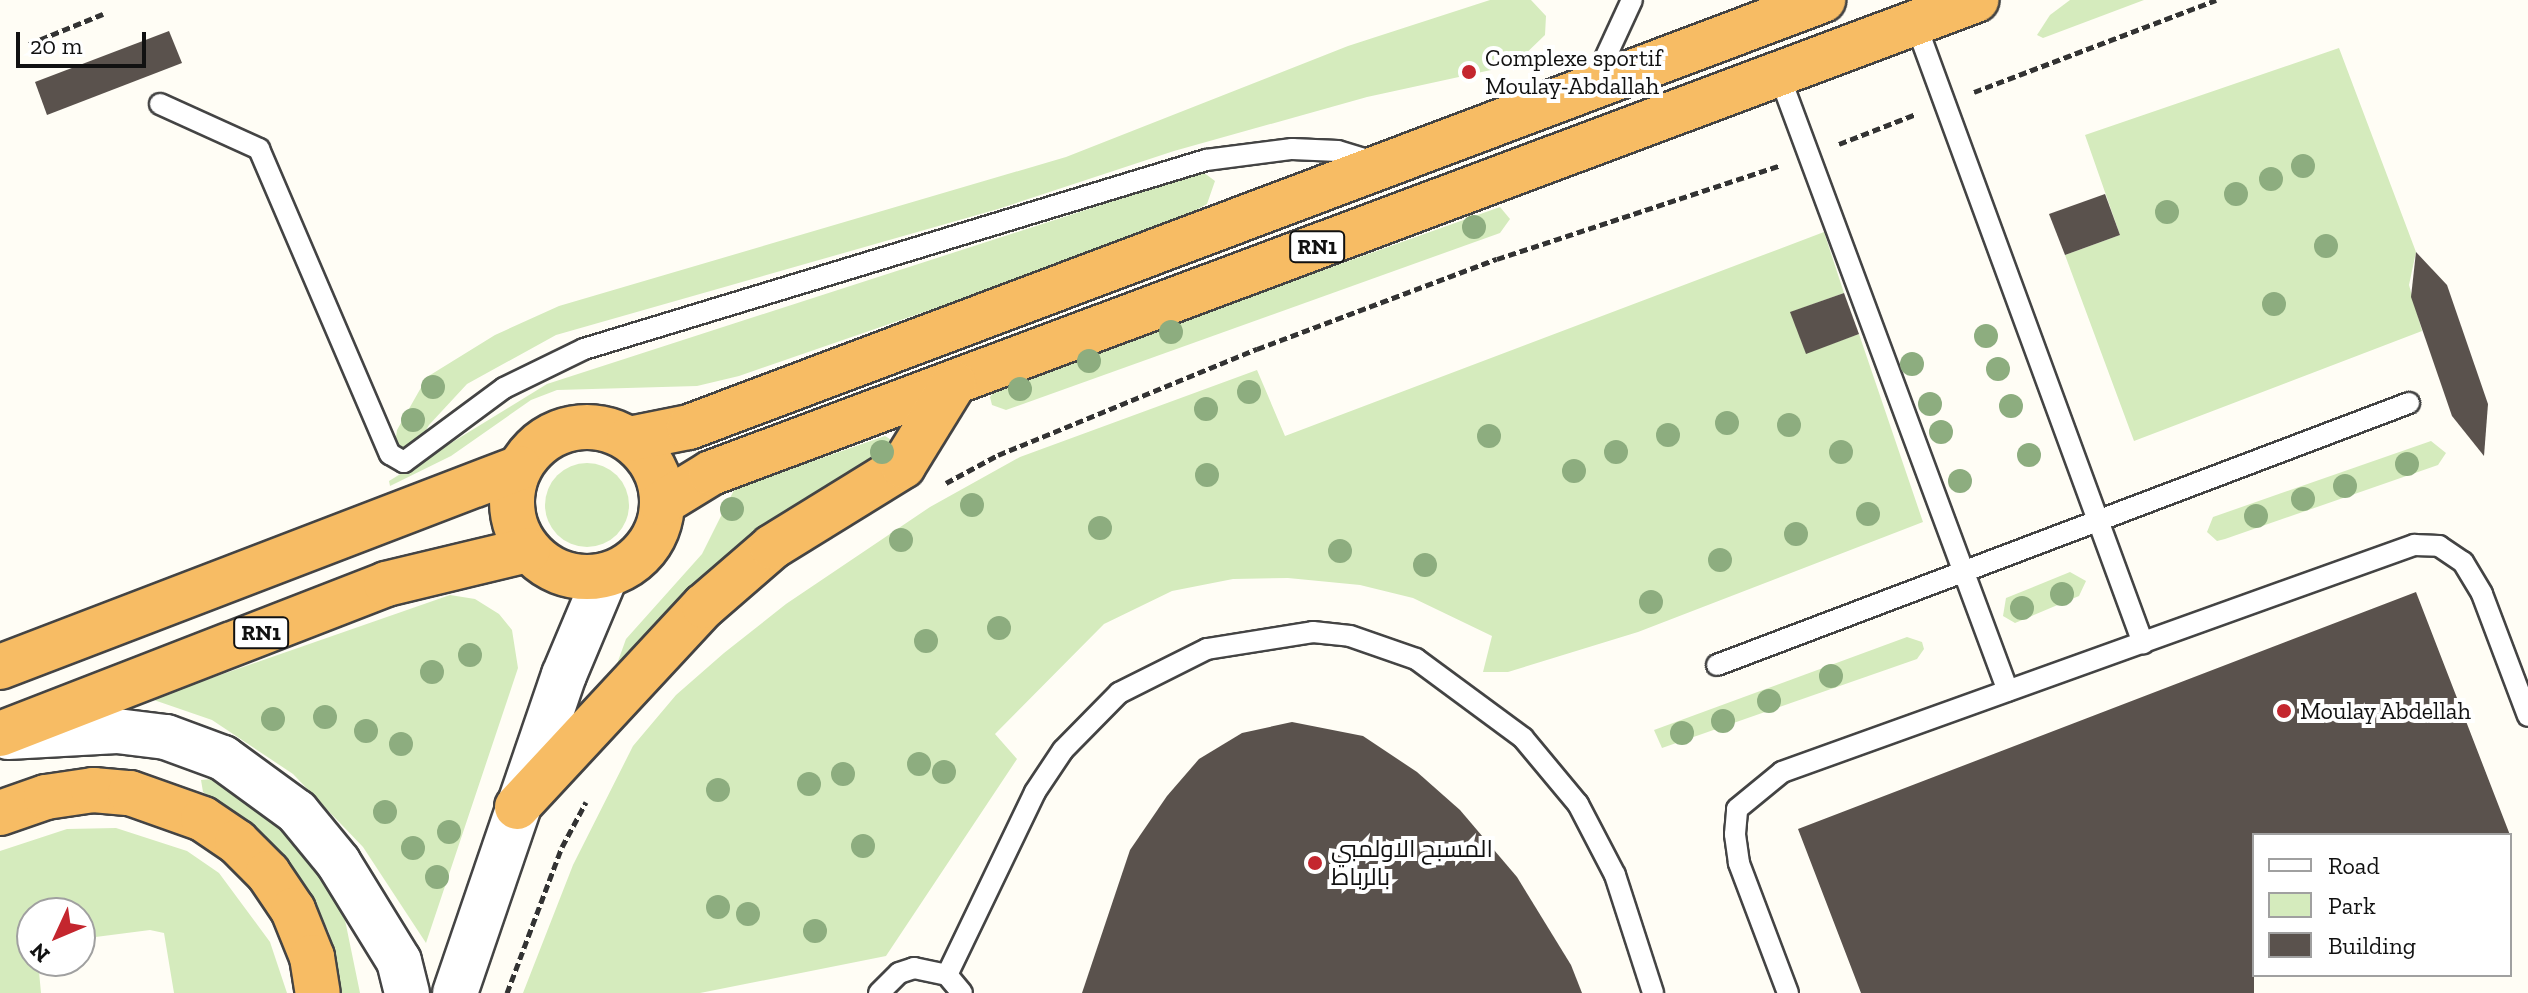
<!DOCTYPE html>
<html>
<head>
<meta charset="utf-8">
<style>
	body { margin:0 }
	#map { position:relative; width:2528px; height:993px; overflow:hidden; background:#fffdf5; font-family:"Zilla Slab",Cairo,serif }
	div>[style] { position:absolute }
	[style*='--x'] { left:calc(var(--x)*1px); top:calc(var(--y)*1px); width:calc(var(--w)*1px); rotate:calc(var(--a)*1deg) }
	.green>* { inset:0; background:#d5ebbd }
	.round { border-radius:50% }
	.building>* { inset:0; background:#5a524d }
	.path>* { height:5px; margin-top:-2.5px; transform-origin:0; background:repeating-linear-gradient(90deg,#333 0 8px,transparent 0 12px) }
	.roads { filter:drop-shadow(2px 0 #444) drop-shadow(-2px 0 #444) drop-shadow(0 2px #444) drop-shadow(0 -2px #444) }
	.service>* { height:20px; margin:-10px; padding:0 10px; transform-origin:10px; border-radius:10px; background:#fff }
	.tertiary>* { height:44px; margin:-22px; padding:0 22px; transform-origin:22px; border-radius:22px; background:#fff }
	.trunk>* { height:44px; margin:-22px; padding:0 22px; transform-origin:22px; border-radius:22px; background:#f7bc64 }
	.trunk>.ring { margin:-22px; padding:0; box-sizing:content-box; background:none; border:44px solid #f7bc64; border-radius:50% }
	.trees>* { width:24px; height:24px; margin:-12px; border-radius:50%; background:#8dad7f }
	.dots>* { width:22px; height:22px; translate:-50% -50%; box-sizing:border-box; border:4px solid #fff; border-radius:50% }
	span { translate:-50% -50%; white-space:nowrap; text-align:center; line-height:1.15; -webkit-text-stroke:8px #fff; paint-order:stroke }
	.shield-label span { padding:2px 6px; background:#fff; border:2px solid; border-radius:6px; -webkit-text-stroke-width:0 }
	.shield-label { font-size:22px; color:#111; font-weight:700 }
	.poi-label { font-size:24px; color:#111 }
	.left { translate:0 -50%; text-align:left }
	.legend { position:absolute; left:2252px; top:833px; width:260px; height:144px; box-sizing:border-box; background:#fff; border:2px solid #a0a0a0; margin:0; padding:10px 14px; list-style:none; font-size:24px; color:#111 }
	.legend li { display:flex; align-items:center; gap:16px; height:40px }
	.legend b { width:40px; border:2px solid #a0a0a0 }
	.north { position:absolute; left:16px; top:897px; width:80px; height:80px; box-sizing:border-box; background:#fff; border:2px solid #a0a0a0; border-radius:50%; rotate:226deg; font-size:22px; font-weight:700; line-height:32px; text-align:center; color:#111 }
	.north::after { content:''; display:block; margin:auto; width:28px; height:36px; background:#c4262e; clip-path:polygon(50% 0,100% 100%,50% 72%,0 100%) }
	.scale { position:absolute; left:16px; top:32px; width:130px; height:36px; box-sizing:border-box; border:4px solid #111; border-top:0; padding-left:10px; font-size:24px; line-height:28px; white-space:nowrap; color:#111; -webkit-text-stroke:6px #fff; paint-order:stroke }
</style>
</head>
<body>
<div id="map">
	<div class="green">
		<div style="clip-path:polygon(1490px 0,1531px 0,1546px 16px,1545px 35px,1514px 65px,1367px 97px,1174px 151px,998px 209px,556px 335px,467px 384px,429px 425px,413px 452px,400px 452px,395px 445px,397px 430px,427px 377px,495px 335px,559px 306px,1066px 157px,1348px 46px)"></div>
		<div style="clip-path:polygon(2070px 0,2144px 0,2043px 38px,2037px 35px,2050px 15px)"></div>
		<div style="clip-path:polygon(2339px 48px,2416px 252px,2409px 285px,2422px 331px,2134px 441px,2065px 255px,2120px 235px,2085px 135px)"></div>
		<div style="clip-path:polygon(1203px 172px,1215px 181px,1207px 204px,1158px 231px,739px 376px,697px 386px,557px 390px,531px 400px,451px 456px,390px 486px,389px 481px,547px 384px)"></div>
		<div style="clip-path:polygon(1500px 207px,1510px 219px,1500px 233px,1006px 410px,992px 405px,990px 397px,998px 386px)"></div>
		<div style="clip-path:polygon(1824px 232px,1844px 293px,1791px 312px,1806px 353px,1859px 334px,1923px 522px,1638px 632px,1508px 672px,1483px 672px,1492px 636px,1413px 598px,1360px 585px,1288px 578px,1233px 579px,1172px 591px,1104px 624px,995px 734px,1017px 759px,886px 956px,700px 993px,523px 993px,573px 865px,633px 746px,676px 695px,724px 653px,786px 604px,930px 507px,1020px 457px,1257px 370px,1285px 436px)"></div>
		<div style="clip-path:polygon(885px 436px,898px 444px,613px 675px,626px 639px,702px 554px,735px 488px)"></div>
		<div style="clip-path:polygon(2431px 441px,2446px 453px,2438px 465px,2225px 539px,2217px 541px,2207px 532px,2213px 517px)"></div>
		<div class="round" style="left:545px;top:463px;width:84px;height:84px"></div>
		<div style="clip-path:polygon(2070px 572px,2086px 581px,2079px 596px,2015px 623px,2003px 616px,2006px 598px)"></div>
		<div style="clip-path:polygon(450px 595px,475px 599px,499px 614px,512px 630px,518px 668px,426px 943px,363px 847px,293px 774px,212px 720px,151px 699px)"></div>
		<div style="clip-path:polygon(1907px 637px,1922px 642px,1924px 649px,1917px 659px,1662px 748px,1654px 730px)"></div>
		<div style="clip-path:polygon(212px 779px,279px 824px,315px 866px,345px 920px,360px 993px,340px 993px,329px 932px,314px 903px,269px 840px,203px 792px,201px 780px)"></div>
		<div style="clip-path:polygon(116px 828px,187px 851px,219px 873px,270px 942px,287px 993px,174px 993px,164px 933px,150px 930px,80px 939px,80px 913px,32px 913px,32px 961px,38px 961px,41px 993px,0 993px,0 851px,67px 829px)"></div>
	</div>
	<div class="building">
		<div style="clip-path:polygon(169px 31px,182px 63px,47px 115px,35px 82px)"></div>
		<div style="clip-path:polygon(2105px 194px,2120px 235px,2065px 255px,2049px 214px)"></div>
		<div style="clip-path:polygon(2416px 252px,2447px 285px,2488px 404px,2484px 456px,2452px 416px,2411px 297px)"></div>
		<div style="clip-path:polygon(1844px 293px,1859px 334px,1806px 354px,1790px 312px)"></div>
		<div style="clip-path:polygon(2416px 592px,2510px 835px,2254px 835px,2254px 993px,1861px 993px,1798px 829px)"></div>
		<div style="clip-path:polygon(1292px 722px,1363px 736px,1417px 772px,1460px 810px,1517px 877px,1571px 965px,1582px 993px,1082px 993px,1130px 850px,1167px 796px,1199px 759px,1242px 733px)"></div>
	</div>
	<div class="path">
		<div style="--x:29;--y:44;--w:80;--a:-22.1"></div>
		<div style="--x:1974;--y:92;--w:259;--a:-20.8"></div>
		<div style="--x:1839;--y:144;--w:83;--a:-21.3"></div>
		<div style="--x:946;--y:483;--w:59;--a:-28.3"></div>
		<div style="--x:998;--y:455;--w:280;--a:-22.3"></div>
		<div style="--x:1257;--y:349;--w:256;--a:-20.6"></div>
		<div style="--x:1497;--y:259;--w:299;--a:-18.3"></div>
		<div style="--x:507;--y:993;--w:156;--a:-69.4"></div>
		<div style="--x:562;--y:847;--w:51;--a:-61.9"></div>
	</div>
	<div class="roads">
		<div class="service">
			<div style="--x:1915;--y:22;--w:662;--a:69.84"></div>
			<div style="--x:1778;--y:72;--w:660;--a:69.62"></div>
			<div style="--x:1595;--y:80;--w:88;--a:-65.2"></div>
			<div style="--x:160;--y:104;--w:109;--a:24.4"></div>
			<div style="--x:259;--y:149;--w:332;--a:66.8"></div>
			<div style="--x:390;--y:454;--w:16;--a:30"></div>
			<div style="--x:404;--y:462;--w:124;--a:-36.5"></div>
			<div style="--x:504;--y:388;--w:89;--a:-26"></div>
			<div style="--x:584;--y:349;--w:650;--a:-16.9"></div>
			<div style="--x:1206;--y:160;--w:87;--a:-7.3"></div>
			<div style="--x:1292;--y:149;--w:46;--a:2.5"></div>
			<div style="--x:1338;--y:151;--w:37;--a:17"></div>
			<div style="--x:1717;--y:665;--w:740;--a:-20.74"></div>
			<div style="--x:947;--y:975;--w:203;--a:-64.3"></div>
			<div style="--x:1035;--y:792;--w:50;--a:-56.3"></div>
			<div style="--x:1063;--y:750;--w:80;--a:-45.5"></div>
			<div style="--x:1119;--y:693;--w:98;--a:-26.6"></div>
			<div style="--x:1207;--y:649;--w:107;--a:-9.1"></div>
			<div style="--x:1313;--y:632;--w:37;--a:6"></div>
			<div style="--x:1350;--y:636;--w:70;--a:19.2"></div>
			<div style="--x:1416;--y:659;--w:133;--a:36.4"></div>
			<div style="--x:1523;--y:738;--w:86;--a:50.2"></div>
			<div style="--x:1578;--y:804;--w:80;--a:62.5"></div>
			<div style="--x:1615;--y:875;--w:124;--a:72.1"></div>
			<div style="--x:879;--y:993;--w:28;--a:-45"></div>
			<div style="--x:899;--y:973;--w:16;--a:-18"></div>
			<div style="--x:914;--y:968;--w:34;--a:12"></div>
			<div style="--x:947;--y:975;--w:23;--a:50"></div>
			<div style="--x:1788;--y:993;--w:139;--a:-110.7"></div>
			<div style="--x:1739;--y:863;--w:29;--a:-98"></div>
			<div style="--x:1735;--y:834;--w:25;--a:-85"></div>
			<div style="--x:1737;--y:809;--w:58;--a:-39.4"></div>
			<div style="--x:1782;--y:772;--w:672;--a:-19.76"></div>
			<div style="--x:2414;--y:545;--w:25;--a:2"></div>
			<div style="--x:2439;--y:546;--w:29;--a:34"></div>
			<div style="--x:2463;--y:562;--w:37;--a:59"></div>
			<div style="--x:2482;--y:594;--w:130;--a:69.3"></div>
		</div>
		<div class="tertiary">
			<div style="--x:8;--y:737;--w:109;--a:-3.2"></div>
			<div style="--x:117;--y:731;--w:49;--a:7"></div>
			<div style="--x:166;--y:737;--w:61;--a:20.2"></div>
			<div style="--x:223;--y:758;--w:92;--a:36.1"></div>
			<div style="--x:297;--y:812;--w:65;--a:50.6"></div>
			<div style="--x:338;--y:862;--w:116;--a:58.4"></div>
			<div style="--x:399;--y:961;--w:33;--a:76"></div>
			<div style="--x:455;--y:993;--w:336;--a:-71.1"></div>
			<div style="--x:564;--y:675;--w:108;--a:-67.2"></div>
		</div>
		<div class="trunk">
			<div class="ring" style="left:512px;top:427px;width:106px;height:106px"></div>
			<div style="--x:629;--y:439;--w:61;--a:-11.3"></div>
			<div style="--x:689;--y:427;--w:1212;--a:-20.63"></div>
			<div style="--x:662;--y:503;--w:57;--a:-31.5"></div>
			<div style="--x:711;--y:473;--w:1351;--a:-20.5"></div>
			<div style="--x:0;--y:667;--w:556;--a:-20.98"></div>
			<div style="--x:0;--y:734;--w:414;--a:-21.2"></div>
			<div style="--x:386;--y:584;--w:146;--a:-13.5"></div>
			<div style="--x:517;--y:807;--w:275;--a:-47.1"></div>
			<div style="--x:704;--y:606;--w:90;--a:-40.9"></div>
			<div style="--x:772;--y:547;--w:154;--a:-31.7"></div>
			<div style="--x:903;--y:466;--w:97;--a:-58.4"></div>
			<div style="--x:0;--y:813;--w:49;--a:-19.2"></div>
			<div style="--x:46;--y:797;--w:48;--a:-8.5"></div>
			<div style="--x:93;--y:790;--w:37;--a:5"></div>
			<div style="--x:130;--y:793;--w:77;--a:19.6"></div>
			<div style="--x:203;--y:819;--w:41;--a:34.1"></div>
			<div style="--x:237;--y:842;--w:44;--a:45"></div>
			<div style="--x:268;--y:873;--w:45;--a:56"></div>
			<div style="--x:293;--y:910;--w:51;--a:68"></div>
			<div style="--x:312;--y:957;--w:36;--a:81"></div>
		</div>
	</div>
	<div class="trees">
		<div style="left:2303px;top:166px"></div>
		<div style="left:2271px;top:179px"></div>
		<div style="left:2236px;top:194px"></div>
		<div style="left:2167px;top:212px"></div>
		<div style="left:1474px;top:227px"></div>
		<div style="left:2326px;top:246px"></div>
		<div style="left:2274px;top:304px"></div>
		<div style="left:1171px;top:332px"></div>
		<div style="left:1986px;top:336px"></div>
		<div style="left:1089px;top:361px"></div>
		<div style="left:1912px;top:364px"></div>
		<div style="left:1998px;top:369px"></div>
		<div style="left:433px;top:387px"></div>
		<div style="left:1020px;top:389px"></div>
		<div style="left:1249px;top:392px"></div>
		<div style="left:1930px;top:404px"></div>
		<div style="left:2011px;top:406px"></div>
		<div style="left:1206px;top:409px"></div>
		<div style="left:413px;top:420px"></div>
		<div style="left:1727px;top:423px"></div>
		<div style="left:1789px;top:425px"></div>
		<div style="left:1941px;top:432px"></div>
		<div style="left:1668px;top:435px"></div>
		<div style="left:1489px;top:436px"></div>
		<div style="left:882px;top:452px"></div>
		<div style="left:1616px;top:452px"></div>
		<div style="left:1841px;top:452px"></div>
		<div style="left:2029px;top:455px"></div>
		<div style="left:2407px;top:464px"></div>
		<div style="left:1574px;top:471px"></div>
		<div style="left:1207px;top:475px"></div>
		<div style="left:1960px;top:481px"></div>
		<div style="left:2345px;top:486px"></div>
		<div style="left:2303px;top:499px"></div>
		<div style="left:972px;top:505px"></div>
		<div style="left:732px;top:509px"></div>
		<div style="left:1868px;top:514px"></div>
		<div style="left:2256px;top:516px"></div>
		<div style="left:1100px;top:528px"></div>
		<div style="left:1796px;top:534px"></div>
		<div style="left:901px;top:540px"></div>
		<div style="left:1340px;top:551px"></div>
		<div style="left:1720px;top:560px"></div>
		<div style="left:1425px;top:565px"></div>
		<div style="left:2062px;top:594px"></div>
		<div style="left:1651px;top:602px"></div>
		<div style="left:2022px;top:608px"></div>
		<div style="left:999px;top:628px"></div>
		<div style="left:926px;top:641px"></div>
		<div style="left:470px;top:655px"></div>
		<div style="left:432px;top:672px"></div>
		<div style="left:1831px;top:676px"></div>
		<div style="left:1769px;top:701px"></div>
		<div style="left:325px;top:717px"></div>
		<div style="left:273px;top:719px"></div>
		<div style="left:1723px;top:721px"></div>
		<div style="left:366px;top:731px"></div>
		<div style="left:1682px;top:733px"></div>
		<div style="left:401px;top:744px"></div>
		<div style="left:919px;top:764px"></div>
		<div style="left:944px;top:772px"></div>
		<div style="left:843px;top:774px"></div>
		<div style="left:809px;top:784px"></div>
		<div style="left:718px;top:790px"></div>
		<div style="left:385px;top:812px"></div>
		<div style="left:449px;top:832px"></div>
		<div style="left:863px;top:846px"></div>
		<div style="left:413px;top:848px"></div>
		<div style="left:437px;top:877px"></div>
		<div style="left:718px;top:907px"></div>
		<div style="left:748px;top:914px"></div>
		<div style="left:815px;top:931px"></div>
	</div>
	<div class="dots">
		<div style="left:1469px;top:72px;background:#c4262e"></div>
		<div style="left:2284px;top:711px;background:#c4262e"></div>
		<div style="left:1315px;top:863px;background:#c4262e"></div>
	</div>
	<div class="shield-label">
		<span style="left:1317px;top:247px">RN1</span>
		<span style="left:261px;top:633px">RN1</span>
	</div>
	<div class="poi-label">
		<span class="left" style="left:1485px;top:72px">Complexe sportif<br>Moulay-Abdallah</span>
		<span class="left" style="left:2300px;top:711px">Moulay Abdellah</span>
		<span class="left" style="left:1331px;top:863px">المسبح الاولمبي<br>بالرباط</span>
	</div>
	<ul class="legend">
	<li><b style="height:10px;background:#fff"></b>Road</li>
	<li><b style="height:22px;background:#d5ebbd"></b>Park</li>
	<li><b style="height:22px;background:#5a524d"></b>Building</li>
	</ul>
	<div class="north">N</div>
	<div class="scale">20 m</div>
</div>
</body>
</html>
